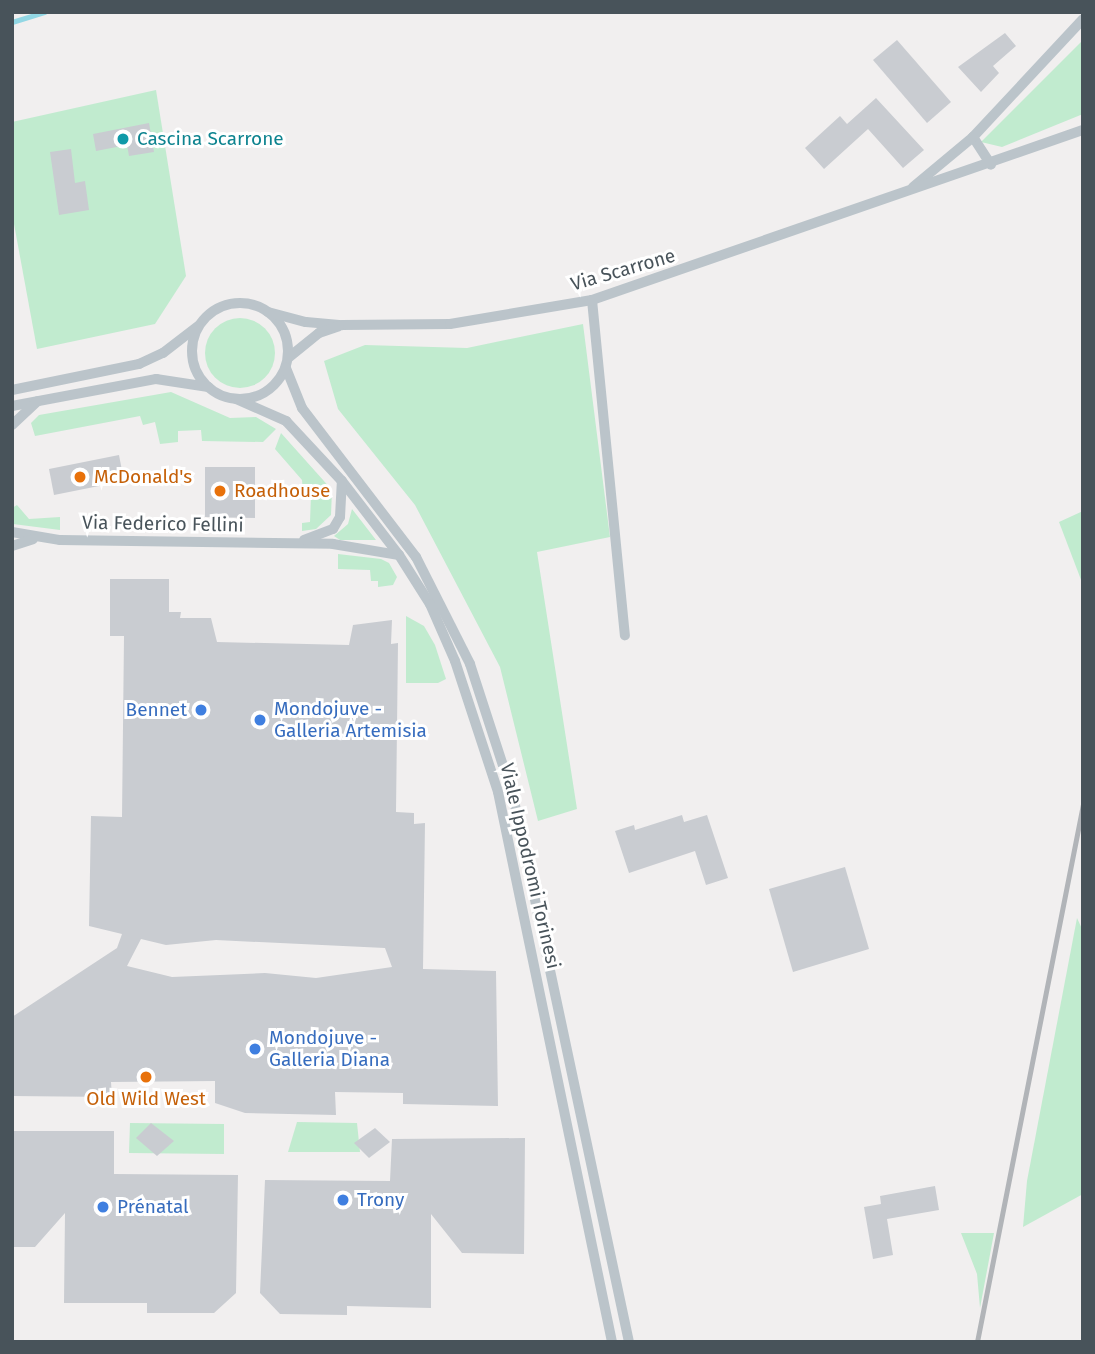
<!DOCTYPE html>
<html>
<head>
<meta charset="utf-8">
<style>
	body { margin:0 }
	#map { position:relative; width:1095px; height:1354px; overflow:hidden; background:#f1efef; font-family:"Fira Sans",sans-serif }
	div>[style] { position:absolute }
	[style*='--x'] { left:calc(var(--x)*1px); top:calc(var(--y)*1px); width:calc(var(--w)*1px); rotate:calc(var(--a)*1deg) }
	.green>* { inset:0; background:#c1ebcf }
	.round { border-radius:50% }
	.stream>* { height:4.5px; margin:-2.25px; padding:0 2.25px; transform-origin:2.25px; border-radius:2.25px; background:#92d7e4 }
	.building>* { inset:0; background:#c9ccd1 }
	.street>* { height:10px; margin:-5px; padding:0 5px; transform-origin:5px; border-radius:5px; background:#bbc4ca }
	.street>.ring { margin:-5px; padding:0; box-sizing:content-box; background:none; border:10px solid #bbc4ca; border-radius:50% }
	.rail>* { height:4.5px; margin:-2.25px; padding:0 2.25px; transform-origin:2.25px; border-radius:2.25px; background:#b1b4b8 }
	.dots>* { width:19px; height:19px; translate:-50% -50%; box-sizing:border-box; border:4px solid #fff; border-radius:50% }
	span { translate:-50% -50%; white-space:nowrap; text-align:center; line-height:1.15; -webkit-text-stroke:6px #fff; paint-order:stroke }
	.culture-label { font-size:19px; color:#0d838f }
	.left { translate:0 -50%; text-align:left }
	.street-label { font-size:19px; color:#48535a }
	.food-label { font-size:19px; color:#c56008 }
	.shop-label { font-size:19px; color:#366cbe }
	.right { translate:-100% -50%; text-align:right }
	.frame { position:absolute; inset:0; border:14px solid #48535a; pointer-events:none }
</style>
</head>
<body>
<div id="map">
	<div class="green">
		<div style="clip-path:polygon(1083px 40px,1083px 114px,1002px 147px,981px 142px)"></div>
		<div style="clip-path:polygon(156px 90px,186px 276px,155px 324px,37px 349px,12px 213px,12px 122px)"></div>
		<div class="round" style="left:205px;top:318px;width:70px;height:70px"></div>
		<div style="clip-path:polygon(583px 324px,610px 537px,537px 552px,577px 809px,538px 821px,500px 667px,415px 505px,338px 409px,324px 361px,365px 345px,467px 348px)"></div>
		<div style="clip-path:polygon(171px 392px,230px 418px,256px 417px,276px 429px,263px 442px,202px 441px,201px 430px,178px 431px,178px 442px,160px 444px,155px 422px,143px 425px,140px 416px,35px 436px,31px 423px,39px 415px)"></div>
		<div style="clip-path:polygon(281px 433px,332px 490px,331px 515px,316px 529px,302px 531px,302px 523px,310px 522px,311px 494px,303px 493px,302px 480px,275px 449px)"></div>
		<div style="clip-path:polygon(17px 505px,29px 519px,60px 517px,60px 530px,13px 524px,12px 508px)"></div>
		<div style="clip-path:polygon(352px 509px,376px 540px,340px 540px,334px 536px,348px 524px)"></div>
		<div style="clip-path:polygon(1083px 511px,1083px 585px,1059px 522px)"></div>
		<div style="clip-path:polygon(338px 554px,381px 559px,389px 563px,397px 577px,393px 585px,378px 587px,378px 581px,371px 581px,370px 570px,338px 569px)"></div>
		<div style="clip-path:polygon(406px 616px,424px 626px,435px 645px,446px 679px,438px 683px,406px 683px)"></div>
		<div style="clip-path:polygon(1077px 918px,1083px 931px,1083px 1194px,1023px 1227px,1027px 1181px)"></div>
		<div style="clip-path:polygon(297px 1122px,357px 1123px,360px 1152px,288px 1152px)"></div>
		<div style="clip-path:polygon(130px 1123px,224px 1124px,224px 1154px,129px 1153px)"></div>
		<div style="clip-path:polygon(994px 1233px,980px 1308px,977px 1274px,961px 1233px)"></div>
	</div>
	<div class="stream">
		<div style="--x:12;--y:22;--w:34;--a:-17"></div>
	</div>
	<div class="building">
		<div style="clip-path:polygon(1005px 33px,1016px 46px,993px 66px,999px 73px,981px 92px,958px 67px)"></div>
		<div style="clip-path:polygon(897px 40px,951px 102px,927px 123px,873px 60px)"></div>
		<div style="clip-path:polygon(876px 98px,924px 150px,903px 168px,868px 129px,824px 169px,805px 148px,840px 116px,847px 124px)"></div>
		<div style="clip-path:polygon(149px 123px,154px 152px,129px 156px,127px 145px,96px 151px,93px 134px)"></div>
		<div style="clip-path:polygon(71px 149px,75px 183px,85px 181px,89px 210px,59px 215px,50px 152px)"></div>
		<div style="clip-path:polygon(119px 455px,124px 481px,54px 495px,49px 469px)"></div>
		<div style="clip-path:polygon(205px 467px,255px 467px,255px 518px,205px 517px)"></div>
		<div style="clip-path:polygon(evenodd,110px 579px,169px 579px,169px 612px,181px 612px,180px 618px,211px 618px,217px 642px,349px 645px,353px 625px,392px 620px,391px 644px,398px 643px,396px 812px,414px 813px,414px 824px,425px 823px,423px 969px,496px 971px,498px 1106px,403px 1104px,403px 1093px,335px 1092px,336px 1115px,245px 1113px,215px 1103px,215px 1081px,111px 1082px,112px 1097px,12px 1096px,12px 1017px,117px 948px,122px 934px,89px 926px,91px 816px,122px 817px,124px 636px,110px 636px,110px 579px,141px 939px,166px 945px,216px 940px,385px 948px,392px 967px,316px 978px,265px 973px,172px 977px,127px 966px,141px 939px)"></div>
		<div style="clip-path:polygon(682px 815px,684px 822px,707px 815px,728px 878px,706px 885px,695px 851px,629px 873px,615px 831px,634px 825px,635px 830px)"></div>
		<div style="clip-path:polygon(845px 867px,869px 949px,793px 972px,769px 889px)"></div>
		<div style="clip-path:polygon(151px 1123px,174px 1141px,157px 1156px,136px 1138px)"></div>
		<div style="clip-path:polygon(375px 1128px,390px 1142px,369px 1158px,354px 1143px)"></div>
		<div style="clip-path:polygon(12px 1131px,114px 1131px,114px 1174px,238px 1175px,236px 1293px,214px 1313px,147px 1313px,147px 1303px,64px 1303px,65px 1213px,35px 1247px,12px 1247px)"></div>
		<div style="clip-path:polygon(525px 1138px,524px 1254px,462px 1253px,431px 1214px,431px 1308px,347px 1306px,347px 1315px,280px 1314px,260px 1293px,265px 1180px,390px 1181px,392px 1139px)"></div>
		<div style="clip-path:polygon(935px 1186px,939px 1210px,887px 1219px,893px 1255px,873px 1259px,864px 1207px,881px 1204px,880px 1196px)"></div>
	</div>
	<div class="street">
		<div style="--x:973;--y:137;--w:33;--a:57"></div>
		<div style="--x:913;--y:187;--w:78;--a:-39.8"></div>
		<div style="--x:973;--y:137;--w:161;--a:-47"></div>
		<div style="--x:592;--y:300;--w:337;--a:84.4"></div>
		<div class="ring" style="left:192px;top:303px;width:86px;height:86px"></div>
		<div style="--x:268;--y:312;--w:39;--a:15"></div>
		<div style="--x:306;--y:322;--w:36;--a:5"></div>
		<div style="--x:342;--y:325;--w:108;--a:-0.5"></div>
		<div style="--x:450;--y:324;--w:144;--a:-9.6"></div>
		<div style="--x:592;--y:300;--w:520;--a:-19.1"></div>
		<div style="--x:288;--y:358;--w:40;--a:-39"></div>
		<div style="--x:319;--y:333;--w:21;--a:-19"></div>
		<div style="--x:286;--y:368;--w:43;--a:68.2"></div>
		<div style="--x:302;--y:408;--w:188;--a:52.6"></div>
		<div style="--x:416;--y:557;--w:120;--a:63.2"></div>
		<div style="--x:470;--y:664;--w:139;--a:72"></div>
		<div style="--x:513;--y:796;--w:558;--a:78.01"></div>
		<div style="--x:12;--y:390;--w:130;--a:-11.6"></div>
		<div style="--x:139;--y:364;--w:26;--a:-25"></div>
		<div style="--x:163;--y:353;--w:44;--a:-37.6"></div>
		<div style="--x:236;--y:399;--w:55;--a:23.7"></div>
		<div style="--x:286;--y:421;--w:82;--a:47"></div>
		<div style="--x:342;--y:481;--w:93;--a:52.4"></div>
		<div style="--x:399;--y:555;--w:58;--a:57.7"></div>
		<div style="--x:430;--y:604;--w:62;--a:66.3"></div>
		<div style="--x:455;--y:661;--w:138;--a:71.8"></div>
		<div style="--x:498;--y:792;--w:562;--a:78.29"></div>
		<div style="--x:12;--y:406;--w:147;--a:-10.6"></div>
		<div style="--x:156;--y:379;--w:53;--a:8.7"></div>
		<div style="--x:12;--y:425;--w:35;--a:-43"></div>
		<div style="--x:12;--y:532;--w:49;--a:9.5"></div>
		<div style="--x:60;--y:540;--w:273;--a:0.8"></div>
		<div style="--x:333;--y:544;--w:67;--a:9.5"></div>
		<div style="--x:304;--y:540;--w:31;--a:-21"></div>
		<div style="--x:333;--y:529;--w:14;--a:-60"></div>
		<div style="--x:340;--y:517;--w:36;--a:-87"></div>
		<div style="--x:12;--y:546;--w:22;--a:-18"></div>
	</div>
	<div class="rail">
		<div style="--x:977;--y:1342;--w:548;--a:-78.85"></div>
	</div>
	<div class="dots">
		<div style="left:123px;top:139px;background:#0f9aa8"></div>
		<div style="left:80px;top:477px;background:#e8710a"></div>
		<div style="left:220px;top:491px;background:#e8710a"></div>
		<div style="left:201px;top:710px;background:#3f7fe0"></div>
		<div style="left:260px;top:720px;background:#3f7fe0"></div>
		<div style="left:255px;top:1049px;background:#3f7fe0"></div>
		<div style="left:146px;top:1077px;background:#e8710a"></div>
		<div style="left:343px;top:1200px;background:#3f7fe0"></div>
		<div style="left:103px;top:1207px;background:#3f7fe0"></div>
	</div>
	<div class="culture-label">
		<span class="left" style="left:137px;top:139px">Cascina Scarrone</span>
	</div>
	<div class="street-label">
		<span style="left:623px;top:270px;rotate:-16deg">Via Scarrone</span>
		<span style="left:163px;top:524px;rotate:1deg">Via Federico Fellini</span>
		<span style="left:530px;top:866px;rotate:77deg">Viale Ippodromi Torinesi</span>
	</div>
	<div class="food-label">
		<span class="left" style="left:94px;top:477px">McDonald's</span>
		<span class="left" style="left:234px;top:491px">Roadhouse</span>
		<span style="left:146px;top:1099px">Old Wild West</span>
	</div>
	<div class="shop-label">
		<span class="left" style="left:274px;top:720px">Mondojuve -<br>Galleria Artemisia</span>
		<span class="right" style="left:187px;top:710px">Bennet</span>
		<span class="left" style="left:269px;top:1049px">Mondojuve -<br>Galleria Diana</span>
		<span class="left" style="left:357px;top:1200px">Trony</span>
		<span class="left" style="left:117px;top:1207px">Prénatal</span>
	</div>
	<div class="frame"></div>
</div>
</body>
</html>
